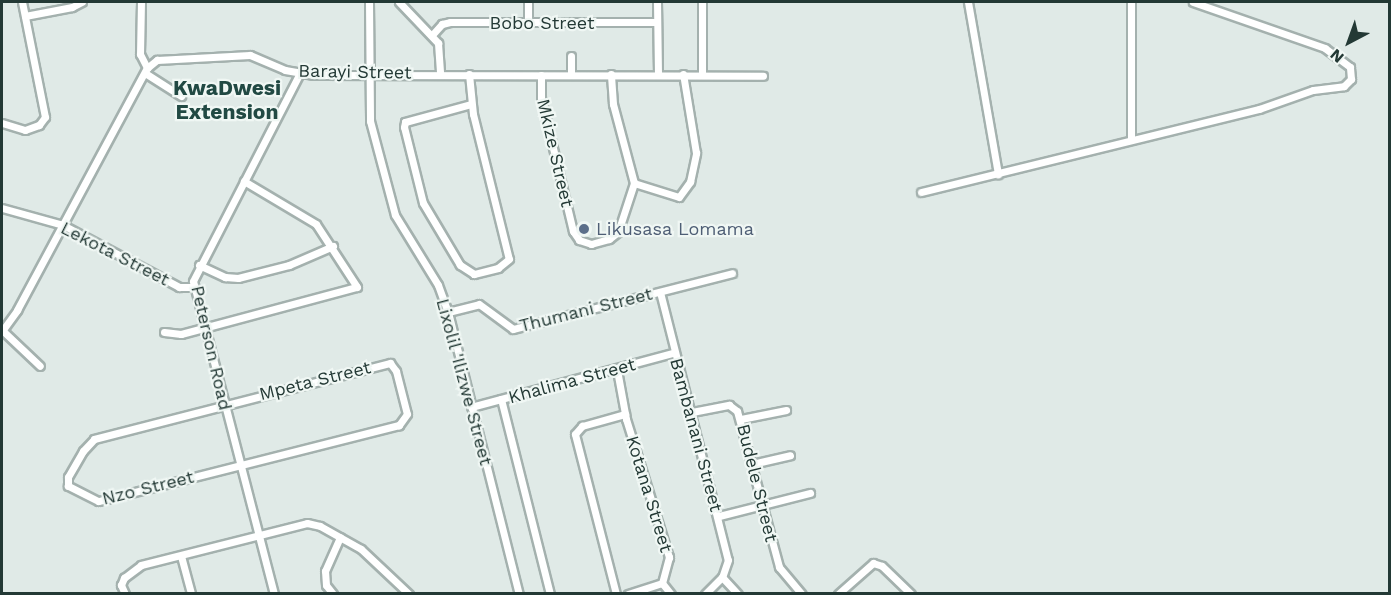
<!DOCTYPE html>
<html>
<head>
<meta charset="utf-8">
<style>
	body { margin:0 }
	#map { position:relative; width:1391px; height:595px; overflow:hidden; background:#e0eae7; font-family:"Work Sans",sans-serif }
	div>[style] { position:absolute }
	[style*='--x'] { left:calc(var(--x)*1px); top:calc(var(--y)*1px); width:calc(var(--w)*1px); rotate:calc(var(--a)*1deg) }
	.roads { filter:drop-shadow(2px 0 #a4b1ae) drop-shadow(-2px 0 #a4b1ae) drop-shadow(0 2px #a4b1ae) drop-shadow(0 -2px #a4b1ae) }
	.minor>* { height:7px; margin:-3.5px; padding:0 3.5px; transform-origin:3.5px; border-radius:3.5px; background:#fff }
	.dots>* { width:16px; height:16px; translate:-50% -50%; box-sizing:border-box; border:3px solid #f0f7f4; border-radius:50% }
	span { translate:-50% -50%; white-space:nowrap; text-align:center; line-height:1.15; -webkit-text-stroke:4.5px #f0f7f4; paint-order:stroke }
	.street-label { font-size:18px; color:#233935 }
	.service-label { font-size:18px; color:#4e5e75 }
	.left { translate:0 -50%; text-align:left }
	.quarter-label { font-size:21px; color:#214943; font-weight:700 }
	.frame { position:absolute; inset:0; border:3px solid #233935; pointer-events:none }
	.north { position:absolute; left:1319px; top:12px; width:60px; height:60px; -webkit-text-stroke:4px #f0f7f4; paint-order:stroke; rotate:221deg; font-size:16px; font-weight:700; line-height:24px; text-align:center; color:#233935 }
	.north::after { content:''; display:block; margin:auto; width:21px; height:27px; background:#233935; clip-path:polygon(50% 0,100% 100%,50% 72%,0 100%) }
</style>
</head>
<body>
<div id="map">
	<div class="roads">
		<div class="minor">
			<div style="--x:141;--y:2;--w:52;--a:91.1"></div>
			<div style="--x:140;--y:54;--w:16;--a:63"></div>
			<div style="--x:369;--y:2;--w:119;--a:89.5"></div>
			<div style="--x:370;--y:121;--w:97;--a:75.1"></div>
			<div style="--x:395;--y:215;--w:82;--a:58.4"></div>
			<div style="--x:438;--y:285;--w:29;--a:70"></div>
			<div style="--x:448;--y:312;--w:291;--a:75.9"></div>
			<div style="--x:399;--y:2;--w:57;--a:46.4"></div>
			<div style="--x:438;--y:43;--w:30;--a:86"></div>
			<div style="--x:528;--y:2;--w:20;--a:90"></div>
			<div style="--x:657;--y:2;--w:72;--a:89.2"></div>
			<div style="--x:702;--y:2;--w:72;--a:90"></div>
			<div style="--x:968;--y:2;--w:175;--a:80.1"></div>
			<div style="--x:25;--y:16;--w:48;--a:-10.8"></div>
			<div style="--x:72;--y:7;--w:11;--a:-27"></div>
			<div style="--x:432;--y:35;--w:15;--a:-48"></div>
			<div style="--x:442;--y:24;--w:8;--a:-14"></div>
			<div style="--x:450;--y:22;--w:207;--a:0"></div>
			<div style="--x:571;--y:56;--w:18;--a:90"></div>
			<div style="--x:145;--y:73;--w:43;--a:32.6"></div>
			<div style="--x:469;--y:74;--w:40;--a:84.3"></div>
			<div style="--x:473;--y:114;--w:149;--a:76.1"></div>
			<div style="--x:509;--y:259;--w:14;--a:141"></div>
			<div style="--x:498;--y:268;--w:25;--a:166"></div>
			<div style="--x:474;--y:274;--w:17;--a:-147"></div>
			<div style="--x:460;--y:265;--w:72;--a:-120.8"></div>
			<div style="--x:423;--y:203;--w:78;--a:-104"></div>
			<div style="--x:404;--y:127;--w:5;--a:-79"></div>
			<div style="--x:405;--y:122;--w:68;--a:-15.3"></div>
			<div style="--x:541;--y:75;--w:23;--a:90"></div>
			<div style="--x:541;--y:98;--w:137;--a:76.5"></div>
			<div style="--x:573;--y:231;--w:11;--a:56"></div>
			<div style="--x:579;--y:240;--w:13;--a:18"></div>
			<div style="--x:591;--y:244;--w:19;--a:-16"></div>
			<div style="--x:609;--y:239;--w:11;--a:-38"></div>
			<div style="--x:618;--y:232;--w:52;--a:-71.9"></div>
			<div style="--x:634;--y:183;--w:82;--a:-104.9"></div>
			<div style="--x:613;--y:104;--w:30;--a:-94"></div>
			<div style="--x:2;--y:123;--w:24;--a:17"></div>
			<div style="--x:25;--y:130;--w:15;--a:-20"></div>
			<div style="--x:39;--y:125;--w:10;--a:-53"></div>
			<div style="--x:45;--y:117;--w:117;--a:-101.3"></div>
			<div style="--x:1131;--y:139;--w:137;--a:-90"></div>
			<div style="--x:634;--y:183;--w:47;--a:17.3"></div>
			<div style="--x:679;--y:197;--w:19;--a:-54"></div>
			<div style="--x:690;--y:182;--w:30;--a:-78"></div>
			<div style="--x:696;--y:153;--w:80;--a:-99.3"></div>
			<div style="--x:921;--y:192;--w:348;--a:-13.8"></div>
			<div style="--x:1259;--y:109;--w:57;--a:-19.4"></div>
			<div style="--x:1313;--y:90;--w:31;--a:-7"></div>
			<div style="--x:1344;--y:86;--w:10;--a:-45"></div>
			<div style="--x:1351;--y:79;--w:12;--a:-95"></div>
			<div style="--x:1350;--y:67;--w:31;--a:-143"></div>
			<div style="--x:1325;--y:48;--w:140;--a:-160.8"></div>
			<div style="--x:2;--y:208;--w:63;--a:15.6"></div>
			<div style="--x:63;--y:225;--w:132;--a:28.1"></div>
			<div style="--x:179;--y:287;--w:15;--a:0"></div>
			<div style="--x:199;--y:265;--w:29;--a:25"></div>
			<div style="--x:225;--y:277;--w:13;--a:4"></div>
			<div style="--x:238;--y:278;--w:53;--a:-14.3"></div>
			<div style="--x:289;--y:265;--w:48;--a:-23.4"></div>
			<div style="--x:660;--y:292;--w:276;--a:75.8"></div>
			<div style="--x:728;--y:560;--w:18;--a:109"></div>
			<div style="--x:722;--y:577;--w:24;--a:135"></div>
			<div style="--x:448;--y:312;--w:32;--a:-14"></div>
			<div style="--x:479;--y:304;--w:42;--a:36.3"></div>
			<div style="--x:513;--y:329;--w:226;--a:-14.3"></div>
			<div style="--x:2;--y:330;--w:52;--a:43.5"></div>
			<div style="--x:2;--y:331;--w:26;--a:-54"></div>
			<div style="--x:17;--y:310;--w:275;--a:-61.8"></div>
			<div style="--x:147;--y:68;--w:13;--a:-39"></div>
			<div style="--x:157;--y:60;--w:93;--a:-3.1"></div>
			<div style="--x:250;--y:55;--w:38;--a:23"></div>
			<div style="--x:285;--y:70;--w:29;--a:10"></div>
			<div style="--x:314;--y:75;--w:449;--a:0.1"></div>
			<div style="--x:164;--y:332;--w:17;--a:7"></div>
			<div style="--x:181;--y:334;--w:182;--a:-15"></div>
			<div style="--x:357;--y:287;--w:75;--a:-123.1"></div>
			<div style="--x:316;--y:224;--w:84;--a:-149.2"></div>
			<div style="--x:390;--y:363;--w:10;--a:53"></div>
			<div style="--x:396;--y:371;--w:44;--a:75.7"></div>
			<div style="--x:407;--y:414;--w:14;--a:126"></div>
			<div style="--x:399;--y:425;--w:310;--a:165.8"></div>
			<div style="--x:98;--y:501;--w:34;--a:-153"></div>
			<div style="--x:68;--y:486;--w:9;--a:-90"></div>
			<div style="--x:68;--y:477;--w:30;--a:-60"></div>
			<div style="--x:83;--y:451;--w:16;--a:-47"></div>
			<div style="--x:94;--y:439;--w:306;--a:-14.4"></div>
			<div style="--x:617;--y:370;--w:50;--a:79.6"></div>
			<div style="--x:626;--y:419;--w:145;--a:72.7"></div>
			<div style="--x:669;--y:557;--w:27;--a:105"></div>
			<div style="--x:662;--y:583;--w:36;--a:162"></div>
			<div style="--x:501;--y:399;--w:201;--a:75.9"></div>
			<div style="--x:471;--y:407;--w:209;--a:-15"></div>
			<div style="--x:692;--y:412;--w:38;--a:-11"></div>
			<div style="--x:729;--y:405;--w:10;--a:37"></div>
			<div style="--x:737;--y:411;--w:162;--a:74.9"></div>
			<div style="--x:779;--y:567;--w:35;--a:50"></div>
			<div style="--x:741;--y:419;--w:46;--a:-11.3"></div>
			<div style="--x:752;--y:464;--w:39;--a:-13"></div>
			<div style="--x:719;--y:516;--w:94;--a:-14.2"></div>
			<div style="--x:181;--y:556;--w:39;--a:75"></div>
			<div style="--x:722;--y:577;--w:23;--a:47"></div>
			<div style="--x:662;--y:583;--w:14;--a:51"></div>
			<div style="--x:125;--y:594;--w:10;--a:-114"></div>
			<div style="--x:121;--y:585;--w:8;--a:-67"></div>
			<div style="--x:124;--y:578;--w:21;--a:-37"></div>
			<div style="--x:141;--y:565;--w:171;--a:-14.2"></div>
			<div style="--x:307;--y:523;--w:13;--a:13"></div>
			<div style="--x:320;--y:526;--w:47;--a:29.3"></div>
			<div style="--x:361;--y:549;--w:66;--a:43.2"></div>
			<div style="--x:274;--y:594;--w:323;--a:-104.5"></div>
			<div style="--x:193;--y:281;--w:234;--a:-62.8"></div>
			<div style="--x:333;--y:594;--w:11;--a:-128"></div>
			<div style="--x:326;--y:585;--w:14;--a:-94"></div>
			<div style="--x:325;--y:571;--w:37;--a:-66"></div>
			<div style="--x:616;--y:594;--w:165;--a:-104.4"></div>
			<div style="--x:575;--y:434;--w:11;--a:-49"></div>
			<div style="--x:582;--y:426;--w:45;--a:-15.6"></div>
			<div style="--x:838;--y:594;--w:47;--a:-41.5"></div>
			<div style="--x:873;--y:563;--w:9;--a:18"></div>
			<div style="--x:882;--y:566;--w:40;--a:44"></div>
		</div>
	</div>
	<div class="dots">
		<div style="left:584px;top:229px;background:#5c6f8a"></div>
	</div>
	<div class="street-label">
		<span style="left:542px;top:23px">Bobo Street</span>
		<span style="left:355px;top:72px;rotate:1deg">Barayi Street</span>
		<span style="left:555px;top:153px;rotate:77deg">Mkize Street</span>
		<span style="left:115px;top:254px;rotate:27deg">Lekota Street</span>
		<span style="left:586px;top:310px;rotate:-14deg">Thumani Street</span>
		<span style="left:211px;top:348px;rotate:77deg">Peterson Road</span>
		<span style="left:315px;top:381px;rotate:-14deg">Mpeta Street</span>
		<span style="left:572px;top:381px;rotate:-15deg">Khalima Street</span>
		<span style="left:464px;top:382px;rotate:75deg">Lixolil 'Ilizwe Street</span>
		<span style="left:696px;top:435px;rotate:75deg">Bambanani Street</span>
		<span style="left:757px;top:483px;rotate:76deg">Budele Street</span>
		<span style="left:148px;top:488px;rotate:-14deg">Nzo Street</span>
		<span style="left:649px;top:494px;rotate:73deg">Kotana Street</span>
	</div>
	<div class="service-label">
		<span class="left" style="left:596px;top:229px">Likusasa Lomama</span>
	</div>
	<div class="quarter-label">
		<span style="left:227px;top:100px">KwaDwesi<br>Extension</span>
	</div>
	<div class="frame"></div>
	<div class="north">N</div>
</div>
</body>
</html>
